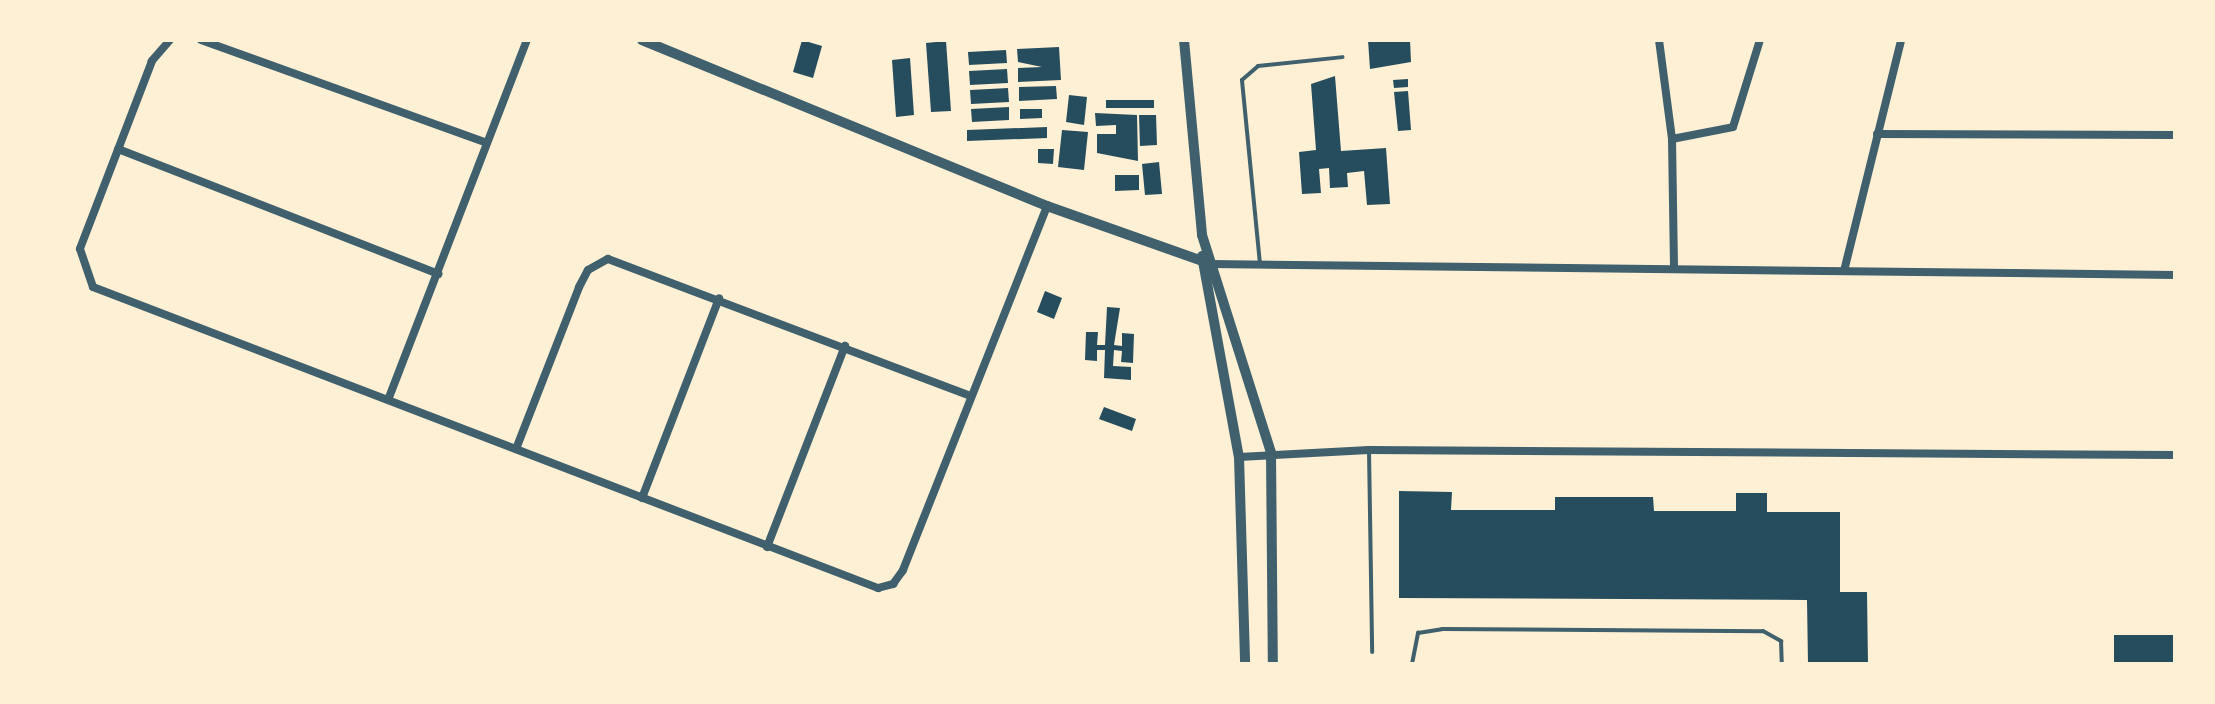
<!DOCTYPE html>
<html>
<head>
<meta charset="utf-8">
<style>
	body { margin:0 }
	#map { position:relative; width:2215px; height:704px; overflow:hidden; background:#fdf0d5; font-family:Ubuntu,sans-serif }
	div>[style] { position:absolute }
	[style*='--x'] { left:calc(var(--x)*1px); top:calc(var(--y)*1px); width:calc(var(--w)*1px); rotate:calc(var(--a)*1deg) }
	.building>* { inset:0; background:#264d5e }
	.service>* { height:4px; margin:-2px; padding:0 2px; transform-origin:2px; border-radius:2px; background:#3f606c }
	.minor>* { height:8px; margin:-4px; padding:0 4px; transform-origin:4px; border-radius:4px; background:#3f606c }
	.tertiary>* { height:10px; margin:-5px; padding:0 5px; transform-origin:5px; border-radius:5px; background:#3f606c }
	span { translate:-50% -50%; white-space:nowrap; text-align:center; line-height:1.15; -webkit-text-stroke:6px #fdf0d5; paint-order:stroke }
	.frame { position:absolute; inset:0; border:42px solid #fdf0d5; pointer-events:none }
</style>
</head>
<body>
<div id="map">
	<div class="building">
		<div style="clip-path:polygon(802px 40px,822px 46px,813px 78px,793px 72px)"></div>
		<div style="clip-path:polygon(1368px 40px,1410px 40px,1411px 62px,1370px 69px)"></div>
		<div style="clip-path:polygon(946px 41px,951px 111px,931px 112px,926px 43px)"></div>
		<div style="clip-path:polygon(1059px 47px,1061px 80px,1018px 82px,1018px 68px,1042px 67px,1018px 62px,1017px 49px)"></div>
		<div style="clip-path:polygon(1006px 50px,1007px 63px,969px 65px,968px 52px)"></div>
		<div style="clip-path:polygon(910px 58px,914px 115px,896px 117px,892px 60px)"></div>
		<div style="clip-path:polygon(1007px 69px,1008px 83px,970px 85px,969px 71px)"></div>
		<div style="clip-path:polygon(1335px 76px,1341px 151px,1386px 148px,1390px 204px,1367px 205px,1364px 171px,1347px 173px,1348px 187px,1330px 188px,1329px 168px,1319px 169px,1321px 193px,1302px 194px,1299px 152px,1316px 150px,1311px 84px)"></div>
		<div style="clip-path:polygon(1408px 79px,1408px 87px,1394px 88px,1393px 80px)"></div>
		<div style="clip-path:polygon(1056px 86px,1057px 99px,1019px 101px,1019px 87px)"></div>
		<div style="clip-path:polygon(1008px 88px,1009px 102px,971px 104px,970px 90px)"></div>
		<div style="clip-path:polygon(1408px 91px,1411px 130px,1398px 131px,1394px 92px)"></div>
		<div style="clip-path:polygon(1069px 95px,1087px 97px,1084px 125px,1066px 122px)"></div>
		<div style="clip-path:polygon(1106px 100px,1154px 100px,1154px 108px,1106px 108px)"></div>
		<div style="clip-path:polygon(1009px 107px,1009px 120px,972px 122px,971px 109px)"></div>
		<div style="clip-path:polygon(1020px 109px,1042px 109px,1042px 118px,1020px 119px)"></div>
		<div style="clip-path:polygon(1095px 113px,1137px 115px,1138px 161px,1097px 153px,1097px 134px,1116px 134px,1116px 125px,1096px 126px)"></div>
		<div style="clip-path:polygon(1139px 115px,1156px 115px,1157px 145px,1140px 146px)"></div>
		<div style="clip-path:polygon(1047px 127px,1047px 138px,967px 141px,967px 130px)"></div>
		<div style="clip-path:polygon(1062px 130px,1088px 132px,1084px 170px,1058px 167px)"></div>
		<div style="clip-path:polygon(1038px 149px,1054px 149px,1053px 164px,1038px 163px)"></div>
		<div style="clip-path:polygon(1159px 162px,1162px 194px,1145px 195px,1142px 164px)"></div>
		<div style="clip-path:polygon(1115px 175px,1139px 175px,1139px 190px,1115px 191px)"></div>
		<div style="clip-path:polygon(1045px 291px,1062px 298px,1054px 319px,1037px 312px)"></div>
		<div style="clip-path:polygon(1107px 307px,1120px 308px,1114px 345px,1122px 346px,1122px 333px,1134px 334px,1133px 363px,1121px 362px,1122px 351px,1114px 350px,1113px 366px,1131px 367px,1131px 380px,1104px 378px,1105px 350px,1097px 350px,1097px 361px,1085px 360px,1086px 332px,1098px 332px,1097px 345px,1105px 345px)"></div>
		<div style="clip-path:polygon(1104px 407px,1136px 419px,1132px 431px,1099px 419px)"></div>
		<div style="clip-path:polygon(1399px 491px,1452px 492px,1451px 510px,1555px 510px,1555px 497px,1653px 497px,1654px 511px,1736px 511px,1736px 493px,1767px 493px,1767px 512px,1840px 512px,1840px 592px,1867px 592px,1868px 664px,1808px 664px,1807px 600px,1399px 598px)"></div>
		<div style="clip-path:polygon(2114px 635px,2175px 635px,2175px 664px,2114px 664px)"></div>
	</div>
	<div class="service">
		<div style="--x:1260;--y:264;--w:185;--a:-95.6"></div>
		<div style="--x:1242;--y:80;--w:21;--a:-41"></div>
		<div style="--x:1258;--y:66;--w:85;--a:-6"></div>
		<div style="--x:1369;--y:450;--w:202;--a:89.1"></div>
		<div style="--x:1412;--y:664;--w:32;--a:-79"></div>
		<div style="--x:1418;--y:633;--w:24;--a:-9"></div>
		<div style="--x:1442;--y:629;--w:321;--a:0.4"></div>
		<div style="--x:1763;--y:631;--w:21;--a:29"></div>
		<div style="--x:1781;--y:641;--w:23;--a:88"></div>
	</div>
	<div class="minor">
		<div style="--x:170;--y:40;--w:28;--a:131"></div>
		<div style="--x:152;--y:61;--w:201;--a:111"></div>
		<div style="--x:80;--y:249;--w:40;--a:71.1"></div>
		<div style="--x:93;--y:287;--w:841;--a:20.98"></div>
		<div style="--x:878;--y:588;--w:16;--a:-15"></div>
		<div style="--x:893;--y:584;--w:17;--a:-54"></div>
		<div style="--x:903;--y:570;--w:391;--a:-68.4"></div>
		<div style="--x:201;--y:40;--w:302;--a:19.8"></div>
		<div style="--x:1659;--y:40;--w:100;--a:82.5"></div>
		<div style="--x:1672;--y:139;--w:130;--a:89.1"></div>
		<div style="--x:1877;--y:134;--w:298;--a:0.2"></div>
		<div style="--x:1672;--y:139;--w:62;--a:-11.1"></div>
		<div style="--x:1733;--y:127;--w:91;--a:-72.8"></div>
		<div style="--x:118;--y:149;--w:344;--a:21.3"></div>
		<div style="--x:1211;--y:264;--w:964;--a:0.65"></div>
		<div style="--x:1844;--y:271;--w:238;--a:-76.1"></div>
		<div style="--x:388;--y:400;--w:386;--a:-68.9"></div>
		<div style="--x:516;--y:449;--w:174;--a:-68.7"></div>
		<div style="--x:579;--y:287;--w:19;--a:-62"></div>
		<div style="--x:588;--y:270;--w:23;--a:-29"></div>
		<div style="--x:608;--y:259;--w:387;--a:20.7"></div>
		<div style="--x:1239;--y:457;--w:130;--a:-3.1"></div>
		<div style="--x:1369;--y:450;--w:806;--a:0.36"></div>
		<div style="--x:642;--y:498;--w:214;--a:-68.9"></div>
		<div style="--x:767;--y:547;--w:216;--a:-68.8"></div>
	</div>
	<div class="tertiary">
		<div style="--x:642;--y:40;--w:438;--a:22.3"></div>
		<div style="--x:1047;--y:206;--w:174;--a:19.5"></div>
		<div style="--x:1184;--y:40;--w:196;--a:84.7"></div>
		<div style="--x:1202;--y:235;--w:229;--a:72.4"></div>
		<div style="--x:1271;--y:453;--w:211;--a:89.5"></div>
		<div style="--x:1202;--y:256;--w:204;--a:79.6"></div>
		<div style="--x:1239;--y:457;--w:207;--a:88.3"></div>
	</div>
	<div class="frame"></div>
</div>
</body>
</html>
